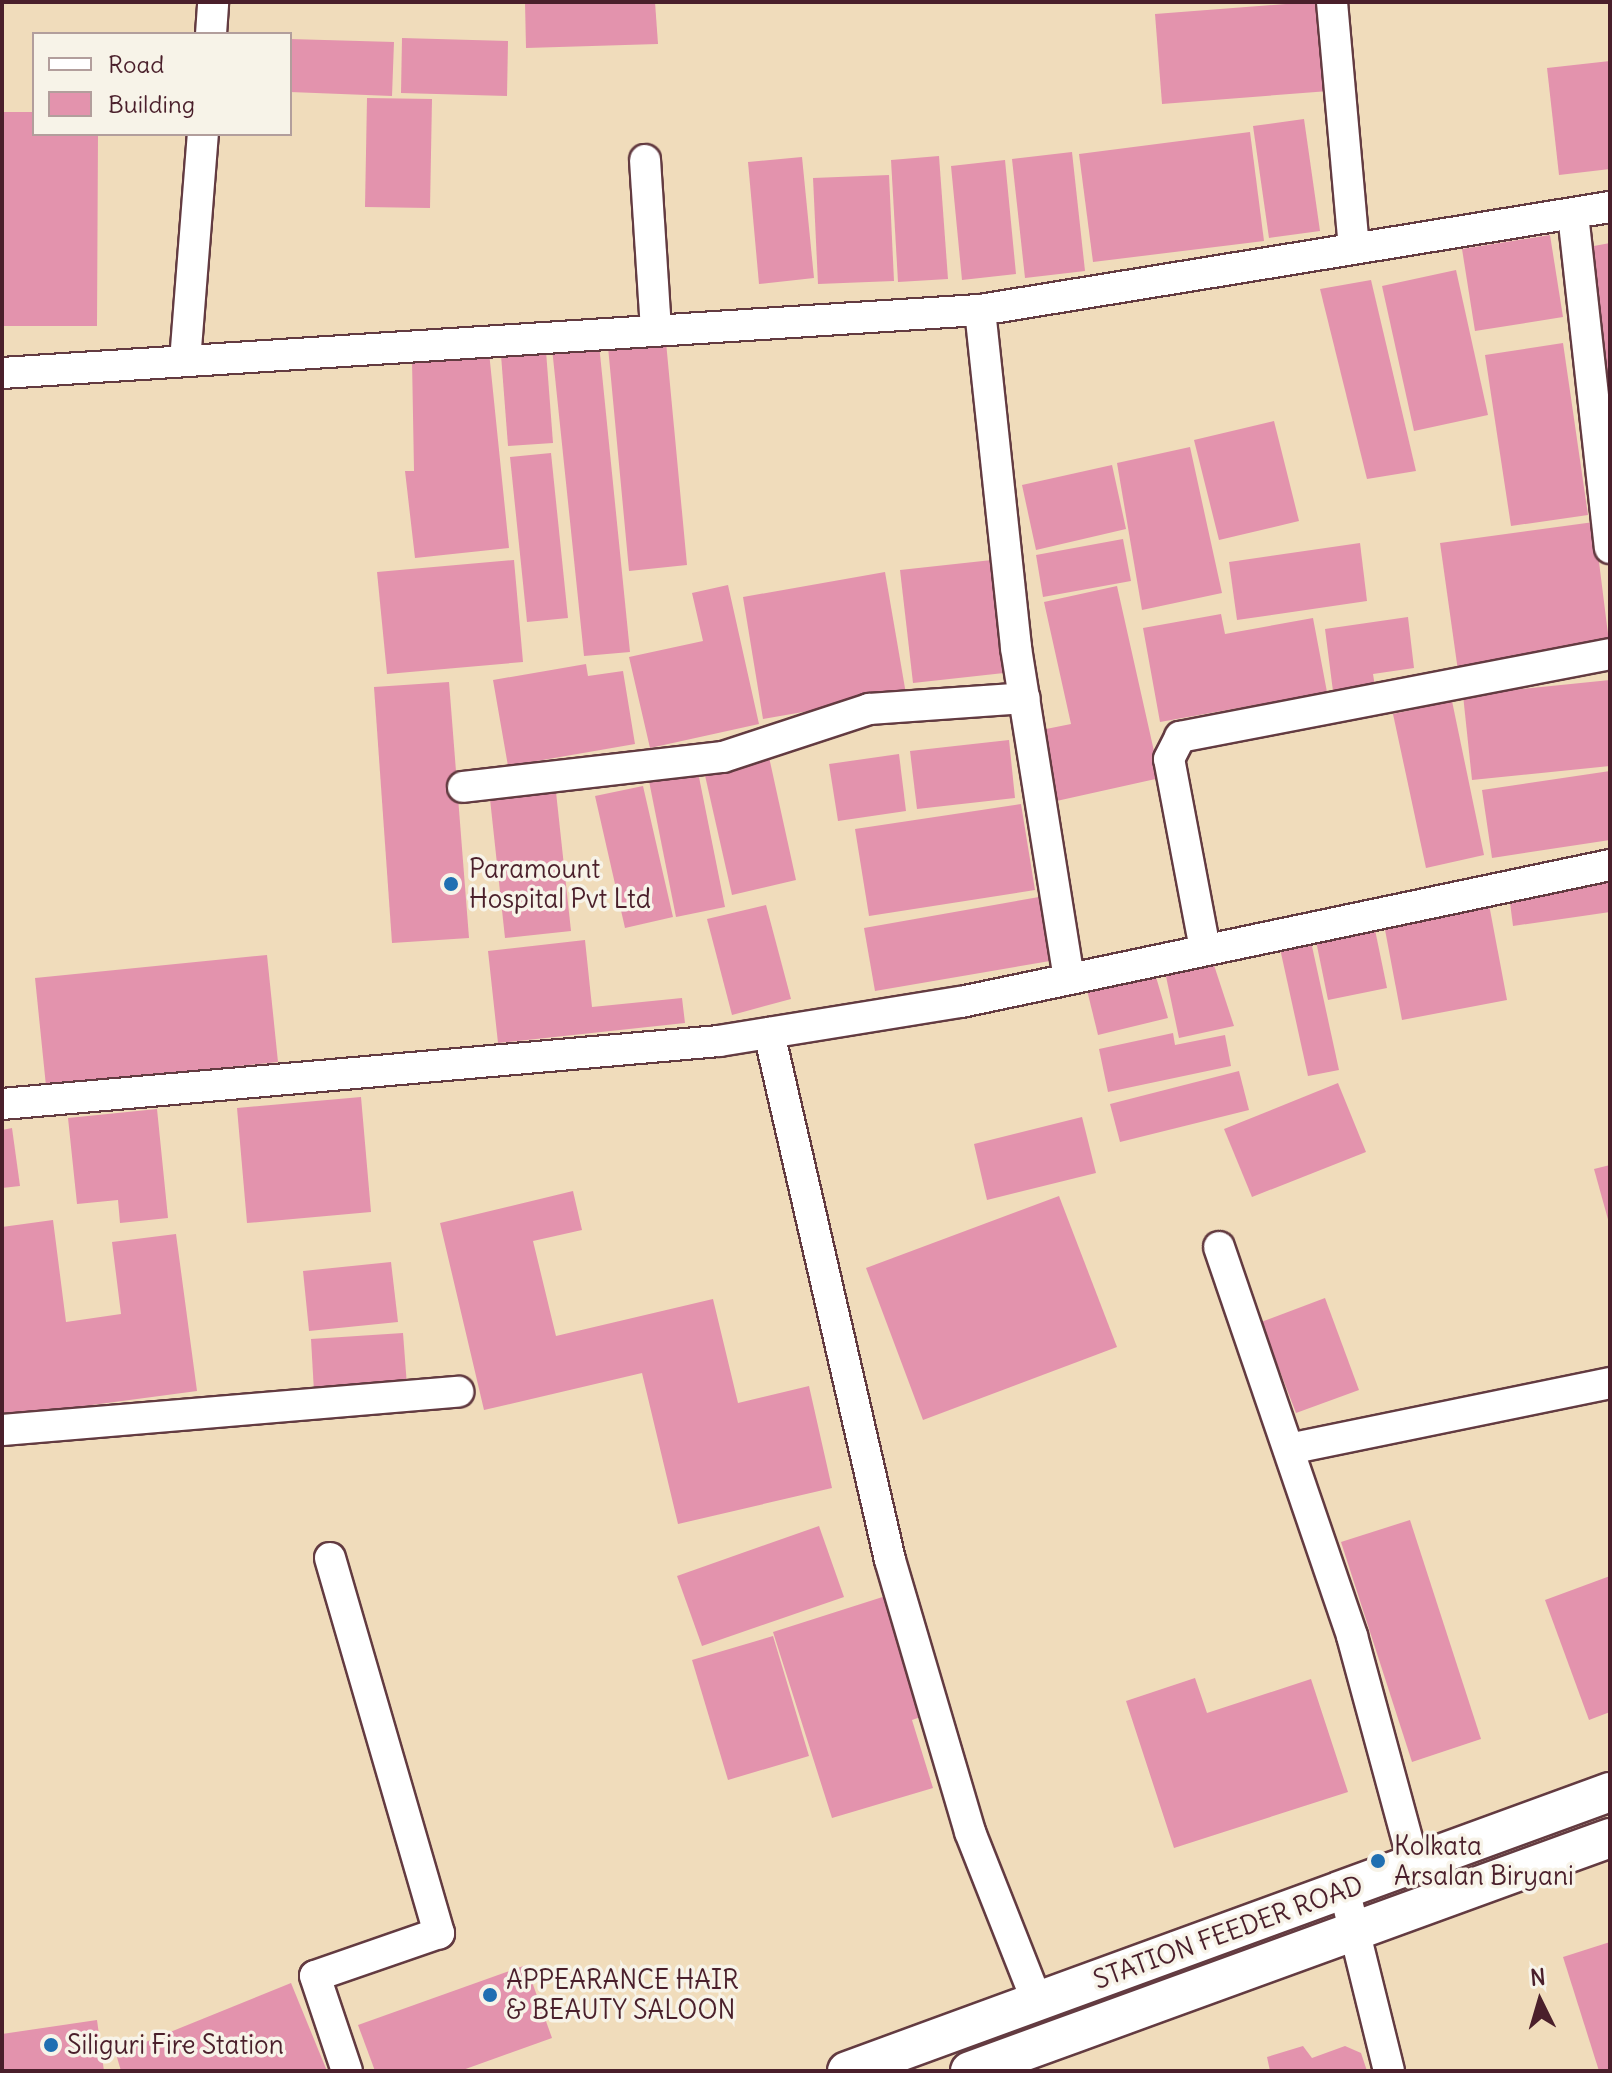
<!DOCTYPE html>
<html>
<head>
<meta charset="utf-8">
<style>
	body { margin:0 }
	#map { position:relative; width:1612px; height:2073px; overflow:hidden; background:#f0dcbb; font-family:Delius,sans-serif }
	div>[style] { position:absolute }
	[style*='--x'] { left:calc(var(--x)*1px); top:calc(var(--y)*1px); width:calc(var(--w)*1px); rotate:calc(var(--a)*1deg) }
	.building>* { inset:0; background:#e393ad }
	.roads { filter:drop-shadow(2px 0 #633b41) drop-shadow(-2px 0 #633b41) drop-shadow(0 2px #633b41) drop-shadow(0 -2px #633b41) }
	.minor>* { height:30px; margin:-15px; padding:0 15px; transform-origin:15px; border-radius:15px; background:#fff }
	.tertiary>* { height:38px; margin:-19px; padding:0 19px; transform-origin:19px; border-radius:19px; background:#fff }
	.dots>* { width:22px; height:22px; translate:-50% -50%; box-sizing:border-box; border:4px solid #f7f3e8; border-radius:50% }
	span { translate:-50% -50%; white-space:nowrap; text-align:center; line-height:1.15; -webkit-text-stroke:7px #f7f3e8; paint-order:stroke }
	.poi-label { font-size:26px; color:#4a1f2b }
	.left { translate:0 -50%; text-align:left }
	.street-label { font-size:26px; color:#4a1f2b }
	.frame { position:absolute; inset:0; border:4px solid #4a1f2b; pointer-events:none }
	.legend { position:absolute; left:32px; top:32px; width:260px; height:104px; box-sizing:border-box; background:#f7f3e8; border:2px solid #b29e9c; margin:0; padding:10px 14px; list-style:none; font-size:24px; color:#4a1f2b }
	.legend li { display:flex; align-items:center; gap:16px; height:40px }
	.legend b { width:40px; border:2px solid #b29e9c }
	.north { position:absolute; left:1500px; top:1961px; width:80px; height:80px; -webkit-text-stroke:6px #f7f3e8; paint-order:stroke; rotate:355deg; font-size:22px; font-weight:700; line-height:32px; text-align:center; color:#4a1f2b }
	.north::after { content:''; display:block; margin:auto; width:28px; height:36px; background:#4a1f2b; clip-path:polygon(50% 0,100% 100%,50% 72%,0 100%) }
</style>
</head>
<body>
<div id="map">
	<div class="building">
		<div style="clip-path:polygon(525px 2px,655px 2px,658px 44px,526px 48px)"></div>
		<div style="clip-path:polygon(1311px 2px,1321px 2px,1329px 91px,1162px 104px,1155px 14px)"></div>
		<div style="clip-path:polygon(402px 38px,508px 41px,507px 96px,401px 93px)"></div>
		<div style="clip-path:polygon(290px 39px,394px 42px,392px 96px,290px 92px)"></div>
		<div style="clip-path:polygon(1610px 61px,1610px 169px,1559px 175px,1547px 68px)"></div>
		<div style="clip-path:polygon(367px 98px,432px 99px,430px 208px,365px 207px)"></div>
		<div style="clip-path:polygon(2px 112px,34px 112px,34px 134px,98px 134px,97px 326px,2px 326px)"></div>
		<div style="clip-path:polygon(1304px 119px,1320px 231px,1269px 238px,1253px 126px)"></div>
		<div style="clip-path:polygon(1250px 132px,1264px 241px,1093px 262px,1079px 154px)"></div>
		<div style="clip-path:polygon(1072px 152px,1085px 271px,1025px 278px,1012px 159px)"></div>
		<div style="clip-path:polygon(939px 156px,948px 279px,898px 282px,891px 160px)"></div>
		<div style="clip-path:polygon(802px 157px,814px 278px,759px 284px,748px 162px)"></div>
		<div style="clip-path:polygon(1005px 160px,1016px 274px,962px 280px,951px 166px)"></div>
		<div style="clip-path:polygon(889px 175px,894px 281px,818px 284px,813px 178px)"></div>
		<div style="clip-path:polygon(1550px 235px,1563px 317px,1475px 331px,1462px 249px)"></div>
		<div style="clip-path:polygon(1610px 243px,1610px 385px,1608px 386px,1583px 248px)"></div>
		<div style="clip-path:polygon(1456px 270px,1488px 415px,1414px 431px,1382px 286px)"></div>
		<div style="clip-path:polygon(1371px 280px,1416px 471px,1367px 479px,1320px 289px)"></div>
		<div style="clip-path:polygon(666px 342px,687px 565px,629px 571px,608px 347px)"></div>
		<div style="clip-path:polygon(1563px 343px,1588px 515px,1511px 526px,1485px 355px)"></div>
		<div style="clip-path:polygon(599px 344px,630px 652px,584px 656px,552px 348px)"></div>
		<div style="clip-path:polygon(546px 351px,553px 443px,508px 446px,501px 355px)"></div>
		<div style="clip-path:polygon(489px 352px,509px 548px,415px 558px,405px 471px,414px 471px,412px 360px)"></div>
		<div style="clip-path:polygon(1274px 421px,1299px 521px,1219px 540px,1194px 440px)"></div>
		<div style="clip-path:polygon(1190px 447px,1222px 593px,1142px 610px,1117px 463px)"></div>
		<div style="clip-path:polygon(551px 453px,568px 618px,527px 622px,510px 457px)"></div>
		<div style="clip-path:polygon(1112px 465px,1126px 529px,1036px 550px,1022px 485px)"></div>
		<div style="clip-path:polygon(1594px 522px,1610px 650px,1458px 671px,1440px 543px)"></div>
		<div style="clip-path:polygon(1123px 539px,1131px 581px,1043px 597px,1036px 555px)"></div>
		<div style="clip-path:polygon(1360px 543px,1367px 601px,1237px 620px,1229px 562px)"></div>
		<div style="clip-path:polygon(514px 560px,523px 662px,387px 674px,377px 572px)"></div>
		<div style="clip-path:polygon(992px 560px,1004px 673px,913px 683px,900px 570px)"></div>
		<div style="clip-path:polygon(885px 572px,906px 694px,763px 719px,743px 597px)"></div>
		<div style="clip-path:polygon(728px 585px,759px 724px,650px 748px,629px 657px,703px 641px,692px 593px)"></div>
		<div style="clip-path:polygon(1117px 586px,1160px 778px,1052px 802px,1036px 731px,1071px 724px,1044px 602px)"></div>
		<div style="clip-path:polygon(1221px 614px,1225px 634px,1313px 618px,1327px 692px,1160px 722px,1143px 628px)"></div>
		<div style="clip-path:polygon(1408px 617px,1414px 668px,1373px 674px,1376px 693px,1334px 699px,1325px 629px)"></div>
		<div style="clip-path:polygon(586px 664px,588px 676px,623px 671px,635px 744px,508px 766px,493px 680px)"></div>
		<div style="clip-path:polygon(1610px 680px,1610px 766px,1472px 780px,1463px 695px)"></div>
		<div style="clip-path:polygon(449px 682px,469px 938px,392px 943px,374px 687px)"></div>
		<div style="clip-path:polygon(1452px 701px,1484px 855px,1426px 868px,1393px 714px)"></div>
		<div style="clip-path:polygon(1009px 740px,1015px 798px,917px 809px,910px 751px)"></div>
		<div style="clip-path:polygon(899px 754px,906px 811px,838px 821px,829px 764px)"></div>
		<div style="clip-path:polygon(769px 757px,796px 880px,732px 895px,704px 771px)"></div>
		<div style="clip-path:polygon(1610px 771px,1610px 840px,1492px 858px,1482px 790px)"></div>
		<div style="clip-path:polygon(698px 772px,725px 907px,676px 917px,649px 781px)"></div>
		<div style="clip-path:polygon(643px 786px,673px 917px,625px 928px,595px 796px)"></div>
		<div style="clip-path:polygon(556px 792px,571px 931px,505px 938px,490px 799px)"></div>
		<div style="clip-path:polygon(1021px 804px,1035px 890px,869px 916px,855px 829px)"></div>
		<div style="clip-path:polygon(1610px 880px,1610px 912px,1513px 926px,1509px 895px)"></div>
		<div style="clip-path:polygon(1039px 897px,1050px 961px,875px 991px,864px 928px)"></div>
		<div style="clip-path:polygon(1488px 899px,1507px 1000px,1402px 1020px,1383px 919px)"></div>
		<div style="clip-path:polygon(766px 905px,791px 999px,732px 1015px,707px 919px)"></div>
		<div style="clip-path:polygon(1373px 920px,1387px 988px,1328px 1000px,1314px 931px)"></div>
		<div style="clip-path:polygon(1310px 937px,1339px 1070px,1308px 1076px,1279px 944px)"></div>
		<div style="clip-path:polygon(585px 940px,592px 1007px,682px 998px,685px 1023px,498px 1043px,488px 951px)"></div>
		<div style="clip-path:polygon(267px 955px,278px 1062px,46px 1086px,35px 978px)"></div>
		<div style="clip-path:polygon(1211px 956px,1234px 1026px,1179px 1038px,1164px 967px)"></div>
		<div style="clip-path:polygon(1154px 970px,1168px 1018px,1098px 1035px,1086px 986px)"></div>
		<div style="clip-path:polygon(1173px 1033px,1175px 1045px,1225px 1035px,1231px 1066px,1108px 1092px,1099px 1049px)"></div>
		<div style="clip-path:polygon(1239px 1071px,1249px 1110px,1120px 1142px,1110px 1104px)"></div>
		<div style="clip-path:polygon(1338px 1083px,1366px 1152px,1252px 1197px,1224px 1129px)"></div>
		<div style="clip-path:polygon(361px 1097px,371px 1212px,247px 1223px,237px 1108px)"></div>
		<div style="clip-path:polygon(157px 1109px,168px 1218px,120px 1223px,118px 1200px,77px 1204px,68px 1118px)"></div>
		<div style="clip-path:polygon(1082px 1117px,1096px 1173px,987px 1200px,974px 1144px)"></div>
		<div style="clip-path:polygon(12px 1128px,20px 1186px,2px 1188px,2px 1130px)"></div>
		<div style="clip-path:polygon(1610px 1165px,1610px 1223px,1609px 1223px,1594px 1169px)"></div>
		<div style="clip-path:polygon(573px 1191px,582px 1230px,533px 1241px,556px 1336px,713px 1299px,738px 1403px,809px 1386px,832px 1488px,678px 1524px,642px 1373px,484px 1410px,440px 1223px)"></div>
		<div style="clip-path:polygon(1059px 1196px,1117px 1347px,923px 1420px,866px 1268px)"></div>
		<div style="clip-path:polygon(53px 1220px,66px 1322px,121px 1314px,112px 1242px,176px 1234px,197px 1391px,2px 1417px,2px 1227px)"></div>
		<div style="clip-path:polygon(391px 1262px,398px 1322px,309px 1331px,303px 1271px)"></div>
		<div style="clip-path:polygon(1325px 1298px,1359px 1390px,1296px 1413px,1261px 1322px)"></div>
		<div style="clip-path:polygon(403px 1333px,407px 1386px,314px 1392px,311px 1339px)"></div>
		<div style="clip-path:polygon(1410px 1520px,1481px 1739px,1412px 1762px,1341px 1542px)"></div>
		<div style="clip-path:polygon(819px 1526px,844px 1597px,702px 1646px,677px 1576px)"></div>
		<div style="clip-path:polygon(1610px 1576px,1610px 1712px,1589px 1720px,1545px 1600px)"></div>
		<div style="clip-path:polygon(892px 1594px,929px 1714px,912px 1720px,933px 1788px,832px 1818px,773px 1632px)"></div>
		<div style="clip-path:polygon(773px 1636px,809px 1756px,728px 1780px,692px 1660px)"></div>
		<div style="clip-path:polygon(1195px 1678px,1207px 1713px,1311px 1679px,1348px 1792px,1174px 1848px,1126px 1701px)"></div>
		<div style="clip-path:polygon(1610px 1942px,1610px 2071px,1599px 2071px,1563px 1957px)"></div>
		<div style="clip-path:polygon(526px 1965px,552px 2038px,460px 2071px,375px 2071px,358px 2025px)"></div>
		<div style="clip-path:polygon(291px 1983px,327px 2071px,121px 2071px,116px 2054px)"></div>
		<div style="clip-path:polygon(97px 2020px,104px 2071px,4px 2071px,2px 2034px)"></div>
		<div style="clip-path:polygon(1303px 2046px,1312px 2058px,1345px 2046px,1361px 2053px,1367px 2071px,1270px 2071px,1267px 2057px)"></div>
	</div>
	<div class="roads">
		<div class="minor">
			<div style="--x:1332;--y:2;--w:247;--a:84.9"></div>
			<div style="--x:211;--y:34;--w:32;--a:-86"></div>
			<div style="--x:645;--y:160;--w:171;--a:86.3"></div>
			<div style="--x:1573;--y:214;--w:336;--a:83.7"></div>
			<div style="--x:980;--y:310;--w:340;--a:83.9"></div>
			<div style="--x:1016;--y:648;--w:335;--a:80.9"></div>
			<div style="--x:185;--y:361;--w:228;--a:-85.5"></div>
			<div style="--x:2;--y:373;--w:980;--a:-3.69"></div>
			<div style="--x:980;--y:310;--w:638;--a:-9.29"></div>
			<div style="--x:463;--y:787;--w:262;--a:-6.6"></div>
			<div style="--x:723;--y:757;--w:154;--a:-18.2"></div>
			<div style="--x:869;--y:709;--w:156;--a:-4"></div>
			<div style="--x:1205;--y:949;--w:193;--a:-100.7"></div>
			<div style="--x:1169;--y:759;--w:25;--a:-63"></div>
			<div style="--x:1180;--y:737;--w:438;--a:-10.9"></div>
			<div style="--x:769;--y:1033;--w:541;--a:77.07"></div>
			<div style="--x:890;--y:1560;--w:284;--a:73.6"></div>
			<div style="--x:970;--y:1832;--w:182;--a:68.4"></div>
			<div style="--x:2;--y:1104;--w:720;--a:-5.02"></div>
			<div style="--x:719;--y:1041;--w:245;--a:-9.2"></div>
			<div style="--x:961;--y:1002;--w:663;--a:-11.92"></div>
			<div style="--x:1219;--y:1247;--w:411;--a:71.1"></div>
			<div style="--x:1352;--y:1636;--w:236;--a:74.8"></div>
			<div style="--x:2;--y:1430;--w:458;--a:-4.8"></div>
			<div style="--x:1289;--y:1449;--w:328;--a:-11.6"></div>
			<div style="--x:330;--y:1558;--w:391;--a:73.8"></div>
			<div style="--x:439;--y:1933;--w:131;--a:160.9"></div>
			<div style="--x:315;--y:1976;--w:100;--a:71.4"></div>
			<div style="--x:1344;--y:1889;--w:187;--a:76.1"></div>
		</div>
		<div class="tertiary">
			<div style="--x:847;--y:2071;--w:812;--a:-20.09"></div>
			<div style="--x:970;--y:2071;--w:681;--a:-20"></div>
		</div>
	</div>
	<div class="dots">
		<div style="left:451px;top:884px;background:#1f6fb2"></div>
		<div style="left:1378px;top:1861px;background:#1f6fb2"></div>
		<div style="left:490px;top:1995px;background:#1f6fb2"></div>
		<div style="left:51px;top:2045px;background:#1f6fb2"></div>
	</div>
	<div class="poi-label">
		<span class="left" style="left:469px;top:884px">Paramount<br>Hospital Pvt Ltd</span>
		<span class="left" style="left:1394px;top:1861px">Kolkata<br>Arsalan Biryani</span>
		<span class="left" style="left:506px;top:1995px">APPEARANCE HAIR<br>&amp; BEAUTY SALOON</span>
		<span class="left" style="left:67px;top:2045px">Siliguri Fire Station</span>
	</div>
	<div class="street-label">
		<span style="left:1228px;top:1932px;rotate:-20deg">STATION FEEDER ROAD</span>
	</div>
	<div class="frame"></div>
	<ul class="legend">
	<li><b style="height:10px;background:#fff"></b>Road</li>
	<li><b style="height:22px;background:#e393ad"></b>Building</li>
	</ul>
	<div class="north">N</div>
</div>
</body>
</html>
